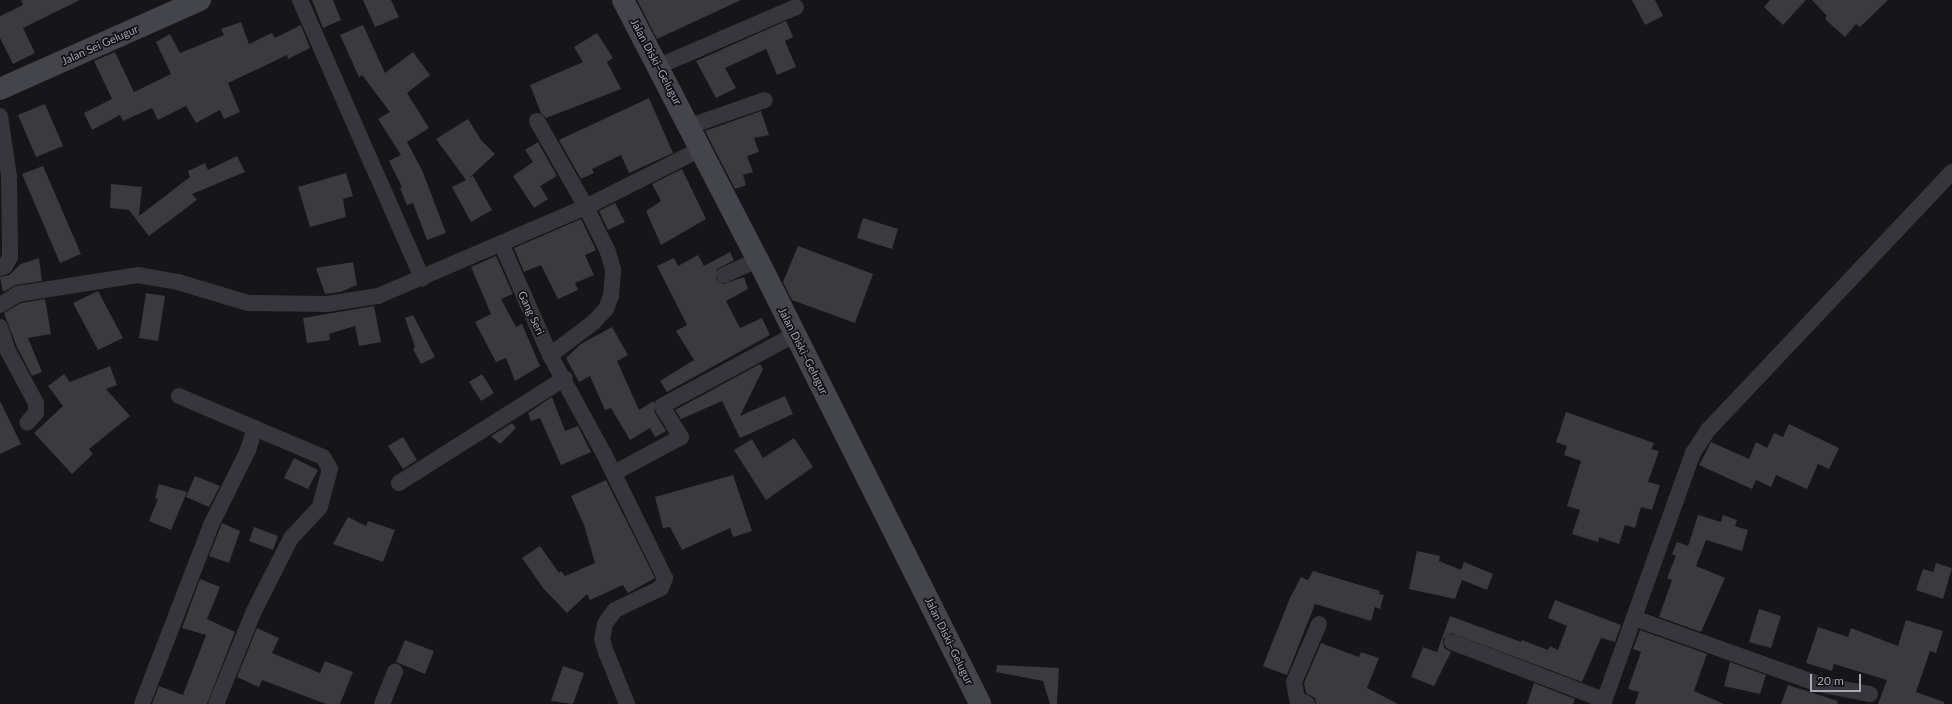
<!DOCTYPE html>
<html>
<head>
<meta charset="utf-8">
<style>
	body { margin:0 }
	#map { position:relative; width:1952px; height:704px; overflow:hidden; background:#161517; font-family:Lato,sans-serif }
	div>[style] { position:absolute }
	[style*='--x'] { left:calc(var(--x)*1px); top:calc(var(--y)*1px); width:calc(var(--w)*1px); rotate:calc(var(--a)*1deg) }
	.building>* { inset:0; background:#3a3a3f }
	.street>* { height:16px; margin:-8px; padding:0 8px; transform-origin:8px; border-radius:8px; background:#37363c }
	.secondary>* { height:22px; margin:-11px; padding:0 11px; transform-origin:11px; border-radius:11px; background:#44444d }
	span { translate:-50% -50%; white-space:nowrap; text-align:center; line-height:1.15; -webkit-text-stroke:3.5px #111012; paint-order:stroke }
	.street-label { font-size:11px; color:#a6a7b8 }
	.scale { position:absolute; left:1810px; top:674px; width:51px; height:18px; box-sizing:border-box; border:2px solid #a6a7b8; border-top:0; padding-left:5px; font-size:12px; line-height:14px; white-space:nowrap; color:#a6a7b8; -webkit-text-stroke:3px #111012; paint-order:stroke }
</style>
</head>
<body>
<div id="map">
	<div class="building">
		<div style="clip-path:polygon(21px 0,80px 0,23px 28px,35px 53px,13px 64px,0 38px,0 16px,23px 5px)"></div>
		<div style="clip-path:polygon(312px 0,333px 0,341px 20px,323px 28px)"></div>
		<div style="clip-path:polygon(363px 0,391px 0,399px 17px,375px 27px)"></div>
		<div style="clip-path:polygon(637px 0,741px 0,657px 39px)"></div>
		<div style="clip-path:polygon(1632px 0,1655px 0,1663px 16px,1645px 25px)"></div>
		<div style="clip-path:polygon(1770px 0,1806px 0,1783px 25px,1764px 7px)"></div>
		<div style="clip-path:polygon(1812px 0,1888px 0,1860px 27px,1856px 24px,1845px 37px,1825px 19px,1827px 16px)"></div>
		<div style="clip-path:polygon(786px 21px,793px 37px,785px 41px,796px 67px,777px 75px,766px 49px,725px 68px,736px 88px,716px 98px,696px 61px)"></div>
		<div style="clip-path:polygon(241px 22px,249px 44px,272px 33px,275px 38px,301px 25px,310px 48px,288px 59px,287px 55px,228px 83px,240px 112px,224px 119px,220px 110px,196px 123px,186px 106px,158px 120px,152px 108px,123px 121px,120px 115px,92px 130px,84px 113px,112px 99px,94px 61px,115px 52px,134px 92px,171px 74px,156px 42px,170px 34px,180px 53px,224px 35px,221px 29px)"></div>
		<div style="clip-path:polygon(363px 25px,385px 73px,413px 52px,430px 75px,407px 93px,429px 128px,407px 142px,422px 170px,446px 233px,427px 240px,413px 203px,407px 205px,400px 188px,402px 187px,389px 161px,401px 155px,378px 119px,390px 112px,362px 75px,359px 77px,340px 35px)"></div>
		<div style="clip-path:polygon(597px 33px,613px 58px,607px 62px,621px 89px,546px 118px,541px 113px,530px 85px,583px 62px,574px 47px)"></div>
		<div style="clip-path:polygon(649px 98px,673px 153px,629px 173px,621px 155px,592px 169px,594px 173px,581px 179px,559px 140px)"></div>
		<div style="clip-path:polygon(45px 104px,63px 146px,36px 157px,18px 115px)"></div>
		<div style="clip-path:polygon(761px 111px,769px 135px,754px 138px,759px 152px,747px 156px,753px 172px,743px 175px,746px 185px,735px 189px,705px 131px)"></div>
		<div style="clip-path:polygon(468px 119px,481px 140px,495px 154px,469px 178px,473px 176px,492px 210px,471px 222px,452px 187px,466px 180px,436px 139px)"></div>
		<div style="clip-path:polygon(538px 142px,557px 176px,540px 186px,548px 199px,534px 208px,513px 176px,533px 162px,525px 150px)"></div>
		<div style="clip-path:polygon(237px 156px,245px 172px,192px 194px,197px 200px,149px 236px,129px 210px,110px 208px,111px 184px,142px 187px,139px 216px,190px 177px,188px 171px,205px 163px,208px 170px)"></div>
		<div style="clip-path:polygon(43px 166px,81px 254px,60px 263px,22px 174px)"></div>
		<div style="clip-path:polygon(682px 169px,706px 219px,661px 245px,646px 211px,661px 201px,652px 184px)"></div>
		<div style="clip-path:polygon(346px 173px,353px 196px,343px 199px,346px 217px,310px 227px,298px 187px)"></div>
		<div style="clip-path:polygon(615px 203px,625px 222px,608px 230px,599px 211px)"></div>
		<div style="clip-path:polygon(863px 218px,898px 229px,892px 249px,857px 238px)"></div>
		<div style="clip-path:polygon(581px 219px,596px 250px,585px 255px,594px 275px,575px 283px,578px 290px,558px 299px,541px 265px,524px 272px,514px 248px)"></div>
		<div style="clip-path:polygon(798px 246px,873px 274px,855px 323px,792px 300px,783px 282px)"></div>
		<div style="clip-path:polygon(730px 252px,734px 260px,717px 269px,716px 279px,723px 284px,744px 277px,748px 289px,726px 301px,740px 328px,762px 318px,770px 335px,667px 392px,660px 381px,694px 360px,676px 331px,687px 325px,657px 266px,674px 258px,678px 266px,698px 255px,704px 266px)"></div>
		<div style="clip-path:polygon(496px 256px,513px 294px,501px 299px,516px 327px,522px 324px,540px 366px,515px 381px,506px 358px,496px 362px,475px 322px,491px 314px,471px 267px)"></div>
		<div style="clip-path:polygon(39px 258px,42px 281px,16px 285px,3px 292px,0 277px,9px 275px,21px 264px)"></div>
		<div style="clip-path:polygon(353px 262px,357px 285px,340px 292px,325px 294px,316px 268px)"></div>
		<div style="clip-path:polygon(98px 291px,123px 338px,98px 350px,73px 303px)"></div>
		<div style="clip-path:polygon(146px 293px,165px 296px,158px 341px,139px 338px)"></div>
		<div style="clip-path:polygon(45px 299px,51px 334px,28px 338px,42px 372px,32px 376px,17px 347px,4px 313px,21px 303px)"></div>
		<div style="clip-path:polygon(374px 306px,381px 342px,359px 346px,355px 326px,329px 334px,330px 340px,307px 343px,303px 318px)"></div>
		<div style="clip-path:polygon(413px 315px,435px 357px,421px 364px,413px 349px,415px 347px,405px 318px)"></div>
		<div style="clip-path:polygon(612px 327px,628px 355px,617px 361px,639px 410px,654px 401px,654px 411px,666px 431px,655px 437px,650px 428px,630px 440px,611px 408px,605px 410px,590px 376px,579px 382px,566px 358px,581px 344px)"></div>
		<div style="clip-path:polygon(760px 364px,763px 369px,740px 416px,785px 396px,793px 414px,740px 438px,722px 401px,681px 419px,675px 410px)"></div>
		<div style="clip-path:polygon(110px 366px,117px 385px,106px 389px,130px 416px,89px 449px,93px 454px,72px 474px,34px 433px,63px 406px,48px 386px,64px 374px,70px 382px)"></div>
		<div style="clip-path:polygon(482px 374px,494px 393px,481px 401px,469px 382px)"></div>
		<div style="clip-path:polygon(552px 397px,565px 431px,578px 426px,591px 452px,561px 465px,540px 418px,531px 421px,528px 413px)"></div>
		<div style="clip-path:polygon(0 401px,21px 444px,0 454px)"></div>
		<div style="clip-path:polygon(1566px 412px,1654px 443px,1651px 449px,1659px 451px,1648px 482px,1660px 485px,1652px 510px,1641px 507px,1635px 528px,1625px 525px,1619px 544px,1599px 537px,1598px 542px,1572px 534px,1580px 510px,1567px 506px,1581px 461px,1564px 455px,1567px 446px,1556px 442px)"></div>
		<div style="clip-path:polygon(512px 423px,516px 428px,500px 444px,491px 436px)"></div>
		<div style="clip-path:polygon(1789px 424px,1839px 448px,1829px 469px,1818px 464px,1807px 489px,1776px 475px,1771px 487px,1756px 480px,1752px 489px,1699px 465px,1711px 442px,1749px 459px,1756px 442px,1767px 448px,1774px 433px,1783px 437px)"></div>
		<div style="clip-path:polygon(403px 437px,417px 460px,403px 469px,388px 446px)"></div>
		<div style="clip-path:polygon(794px 438px,813px 467px,766px 500px,734px 450px,752px 439px,763px 458px)"></div>
		<div style="clip-path:polygon(294px 458px,318px 470px,308px 489px,284px 478px)"></div>
		<div style="clip-path:polygon(733px 475px,752px 531px,733px 537px,730px 528px,682px 550px,670px 527px,663px 528px,655px 497px)"></div>
		<div style="clip-path:polygon(195px 476px,220px 486px,209px 507px,186px 497px)"></div>
		<div style="clip-path:polygon(606px 480px,655px 578px,628px 593px,623px 585px,590px 600px,587px 594px,567px 613px,543px 588px,522px 558px,540px 546px,559px 573px,561px 571px,565px 576px,595px 563px,584px 525px,571px 496px)"></div>
		<div style="clip-path:polygon(159px 484px,187px 492px,171px 530px,149px 521px,158px 499px,155px 498px)"></div>
		<div style="clip-path:polygon(1698px 515px,1721px 522px,1723px 515px,1737px 520px,1735px 526px,1748px 530px,1742px 551px,1706px 540px,1696px 566px,1725px 578px,1701px 632px,1659px 617px,1672px 580px,1667px 578px,1676px 556px,1672px 554px,1677px 542px,1688px 546px)"></div>
		<div style="clip-path:polygon(348px 517px,366px 526px,368px 521px,395px 530px,383px 562px,333px 544px)"></div>
		<div style="clip-path:polygon(222px 523px,240px 531px,229px 563px,209px 556px)"></div>
		<div style="clip-path:polygon(254px 527px,278px 536px,273px 550px,249px 541px)"></div>
		<div style="clip-path:polygon(1417px 551px,1440px 556px,1439px 561px,1461px 570px,1464px 562px,1493px 574px,1487px 590px,1462px 580px,1455px 599px,1409px 589px)"></div>
		<div style="clip-path:polygon(1936px 563px,1952px 568px,1943px 599px,1916px 590px,1923px 569px,1933px 572px)"></div>
		<div style="clip-path:polygon(1313px 571px,1380px 591px,1379px 594px,1384px 595px,1380px 609px,1375px 607px,1371px 621px,1315px 604px,1287px 675px,1263px 666px,1290px 598px,1301px 577px,1308px 580px)"></div>
		<div style="clip-path:polygon(200px 579px,220px 587px,207px 619px,235px 632px,207px 704px,152px 704px,159px 686px,183px 695px,206px 635px,182px 628px)"></div>
		<div style="clip-path:polygon(1555px 600px,1621px 625px,1615px 642px,1601px 638px,1582px 682px,1451px 633px,1443px 639px,1444px 648px,1451px 652px,1434px 686px,1411px 677px,1423px 647px,1437px 652px,1450px 616px,1521px 642px,1522px 640px,1548px 650px,1550px 646px,1558px 650px,1567px 626px,1548px 618px)"></div>
		<div style="clip-path:polygon(1759px 609px,1781px 616px,1771px 648px,1749px 642px)"></div>
		<div style="clip-path:polygon(1906px 620px,1943px 631px,1936px 653px,1930px 651px,1916px 692px,1944px 702px,1944px 704px,1878px 704px,1887px 680px,1834px 664px,1832px 671px,1806px 663px,1818px 627px,1848px 637px,1851px 628px,1898px 646px)"></div>
		<div style="clip-path:polygon(257px 628px,279px 638px,272px 653px,320px 673px,325px 661px,353px 672px,340px 704px,326px 704px,262px 680px,259px 687px,237px 677px)"></div>
		<div style="clip-path:polygon(1640px 630px,1707px 654px,1694px 691px,1724px 704px,1635px 704px,1639px 692px,1628px 689px,1641px 652px,1633px 649px)"></div>
		<div style="clip-path:polygon(405px 640px,434px 651px,425px 674px,396px 662px)"></div>
		<div style="clip-path:polygon(1321px 643px,1359px 657px,1361px 652px,1379px 658px,1367px 688px,1398px 704px,1316px 704px,1315px 698px,1306px 693px,1304px 683px)"></div>
		<div style="clip-path:polygon(1730px 662px,1766px 675px,1760px 694px,1724px 686px)"></div>
		<div style="clip-path:polygon(997px 665px,1059px 668px,1057px 704px,1050px 704px,1043px 681px,996px 672px)"></div>
		<div style="clip-path:polygon(563px 666px,584px 673px,573px 704px,551px 701px)"></div>
		<div style="clip-path:polygon(1534px 683px,1575px 699px,1573px 704px,1527px 704px)"></div>
		<div style="clip-path:polygon(1788px 685px,1838px 701px,1837px 704px,1781px 704px)"></div>
	</div>
	<div class="street">
		<div style="--x:300;--y:0;--w:304;--a:66.3"></div>
		<div style="--x:659;--y:66;--w:149;--a:-23.3"></div>
		<div style="--x:0;--y:116;--w:61;--a:81.5"></div>
		<div style="--x:9;--y:176;--w:71;--a:89.2"></div>
		<div style="--x:10;--y:247;--w:10;--a:90"></div>
		<div style="--x:10;--y:257;--w:10;--a:119"></div>
		<div style="--x:5;--y:266;--w:5;--a:158"></div>
		<div style="--x:537;--y:121;--w:99;--a:60.3"></div>
		<div style="--x:586;--y:207;--w:50;--a:63.9"></div>
		<div style="--x:608;--y:252;--w:19;--a:74"></div>
		<div style="--x:613;--y:270;--w:26;--a:94"></div>
		<div style="--x:611;--y:296;--w:14;--a:111"></div>
		<div style="--x:606;--y:309;--w:18;--a:133"></div>
		<div style="--x:594;--y:322;--w:55;--a:143.1"></div>
		<div style="--x:690;--y:126;--w:79;--a:-19.1"></div>
		<div style="--x:501;--y:243;--w:122;--a:66.4"></div>
		<div style="--x:550;--y:355;--w:113;--a:61.4"></div>
		<div style="--x:604;--y:454;--w:138;--a:63.8"></div>
		<div style="--x:665;--y:578;--w:11;--a:112"></div>
		<div style="--x:661;--y:588;--w:51;--a:154.4"></div>
		<div style="--x:615;--y:610;--w:17;--a:126"></div>
		<div style="--x:605;--y:624;--w:15;--a:101"></div>
		<div style="--x:602;--y:639;--w:14;--a:73"></div>
		<div style="--x:606;--y:652;--w:56;--a:68"></div>
		<div style="--x:724;--y:275;--w:37;--a:-24"></div>
		<div style="--x:0;--y:305;--w:21;--a:-31"></div>
		<div style="--x:18;--y:294;--w:121;--a:-9"></div>
		<div style="--x:138;--y:275;--w:41;--a:9.9"></div>
		<div style="--x:178;--y:282;--w:73;--a:16.7"></div>
		<div style="--x:248;--y:303;--w:79;--a:0.7"></div>
		<div style="--x:327;--y:304;--w:52;--a:-8.9"></div>
		<div style="--x:378;--y:296;--w:226;--a:-23.2"></div>
		<div style="--x:586;--y:207;--w:129;--a:-26.8"></div>
		<div style="--x:0;--y:327;--w:25;--a:72"></div>
		<div style="--x:8;--y:351;--w:59;--a:61.7"></div>
		<div style="--x:36;--y:403;--w:10;--a:90"></div>
		<div style="--x:36;--y:413;--w:13;--a:132"></div>
		<div style="--x:179;--y:396;--w:156;--a:23"></div>
		<div style="--x:323;--y:457;--w:14;--a:60"></div>
		<div style="--x:330;--y:469;--w:39;--a:105"></div>
		<div style="--x:320;--y:507;--w:42;--a:133.1"></div>
		<div style="--x:291;--y:538;--w:82;--a:116.9"></div>
		<div style="--x:254;--y:611;--w:100;--a:112.2"></div>
		<div style="--x:614;--y:473;--w:76;--a:-28.2"></div>
		<div style="--x:681;--y:437;--w:36;--a:-122"></div>
		<div style="--x:662;--y:406;--w:150;--a:-28.3"></div>
		<div style="--x:399;--y:483;--w:196;--a:-32.3"></div>
		<div style="--x:1634;--y:618;--w:195;--a:19.7"></div>
		<div style="--x:1818;--y:684;--w:53;--a:10.9"></div>
		<div style="--x:1452;--y:642;--w:163;--a:20.9"></div>
		<div style="--x:142;--y:704;--w:192;--a:-68.9"></div>
		<div style="--x:211;--y:525;--w:84;--a:-63.7"></div>
		<div style="--x:248;--y:450;--w:23;--a:-72"></div>
		<div style="--x:382;--y:704;--w:35;--a:-68"></div>
		<div style="--x:1307;--y:704;--w:11;--a:-153"></div>
		<div style="--x:1297;--y:699;--w:17;--a:-100"></div>
		<div style="--x:1294;--y:682;--w:63;--a:-66.7"></div>
		<div style="--x:1603;--y:704;--w:267;--a:-70.3"></div>
		<div style="--x:1693;--y:453;--w:27;--a:-57"></div>
		<div style="--x:1708;--y:430;--w:355;--a:-46.6"></div>
	</div>
	<div class="secondary">
		<div style="--x:623;--y:0;--w:293;--a:62.6"></div>
		<div style="--x:758;--y:260;--w:496;--a:63.4"></div>
		<div style="--x:0;--y:89;--w:219;--a:-24"></div>
	</div>
	<div class="street-label">
		<span style="left:100px;top:45px;rotate:-24deg">Jalan Sei Gelugur</span>
		<span style="left:656px;top:62px;rotate:62deg">Jalan Diski–Gelugur</span>
		<span style="left:531px;top:313px;rotate:65deg">Gang Seri</span>
		<span style="left:803px;top:351px;rotate:63deg">Jalan Diski–Gelugur</span>
		<span style="left:949px;top:641px;rotate:64deg">Jalan Diski–Gelugur</span>
	</div>
	<div class="scale">20 m</div>
</div>
</body>
</html>
